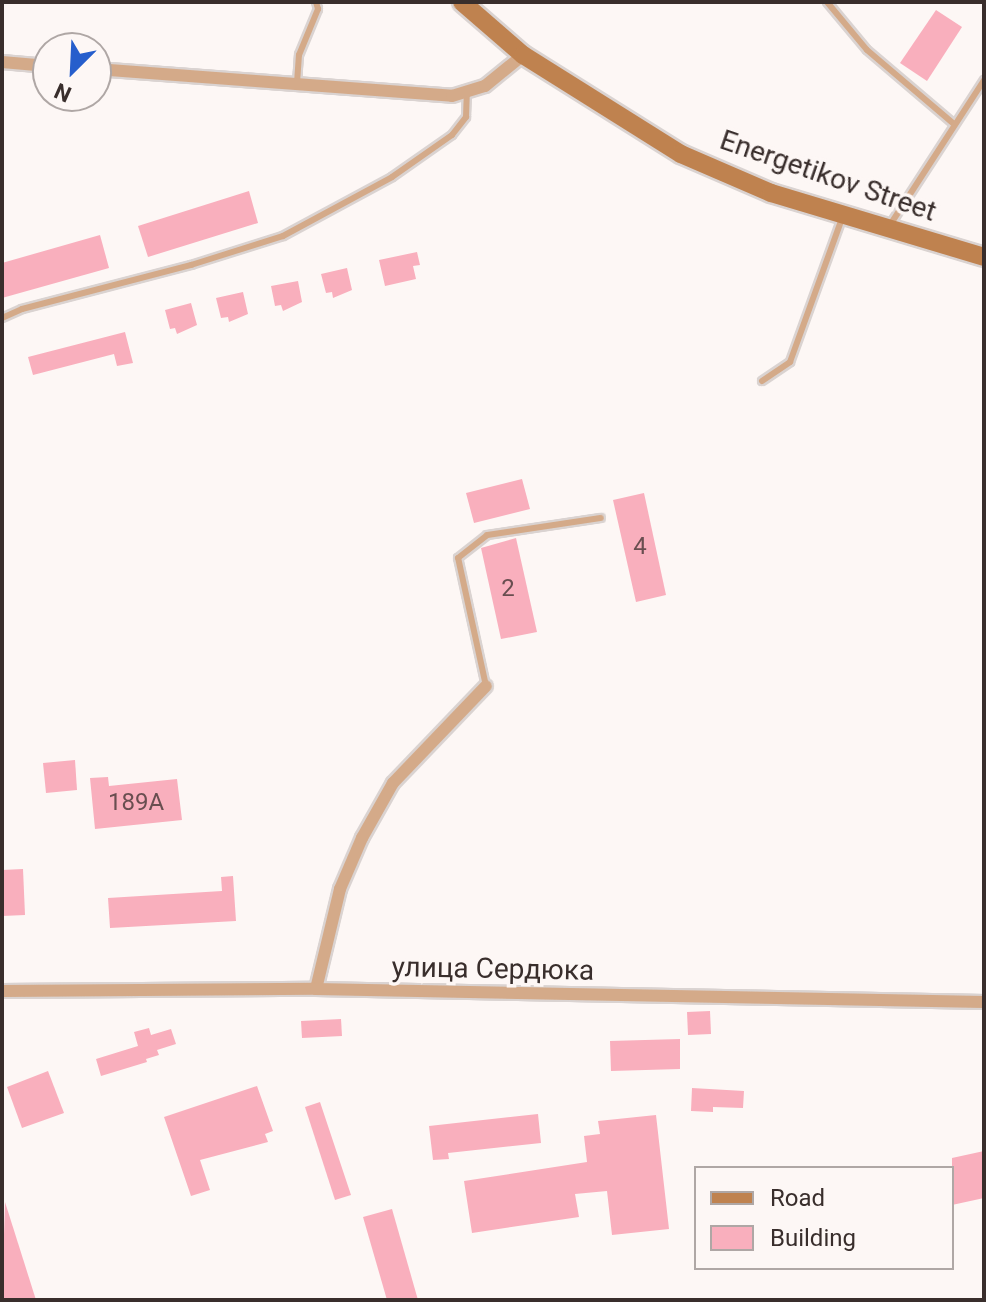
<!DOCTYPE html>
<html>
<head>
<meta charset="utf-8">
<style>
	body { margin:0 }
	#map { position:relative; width:986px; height:1302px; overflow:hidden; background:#fdf7f5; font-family:Roboto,sans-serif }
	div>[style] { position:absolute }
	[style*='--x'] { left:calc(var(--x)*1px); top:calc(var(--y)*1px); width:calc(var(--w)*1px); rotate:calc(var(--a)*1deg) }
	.building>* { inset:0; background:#f9afbd }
	.roads { filter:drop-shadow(2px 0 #dad3d1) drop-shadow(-2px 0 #dad3d1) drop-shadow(0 2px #dad3d1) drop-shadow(0 -2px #dad3d1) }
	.lane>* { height:6px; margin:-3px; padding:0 3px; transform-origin:3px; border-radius:3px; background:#d4aa89 }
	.street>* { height:12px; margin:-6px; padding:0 6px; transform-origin:6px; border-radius:6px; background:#d4aa89 }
	.secondary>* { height:18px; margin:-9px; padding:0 9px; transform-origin:9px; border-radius:9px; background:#bf824f }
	span { translate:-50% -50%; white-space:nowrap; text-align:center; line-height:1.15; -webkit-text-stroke:7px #fdf7f5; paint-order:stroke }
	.number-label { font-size:24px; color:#694e50 }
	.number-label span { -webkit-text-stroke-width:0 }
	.street-label { font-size:28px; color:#392e2c }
	.frame { position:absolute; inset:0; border:4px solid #392e2c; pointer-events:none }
	.legend { position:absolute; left:694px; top:1166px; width:260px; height:104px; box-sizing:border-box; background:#fdf7f5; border:2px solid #afa7a5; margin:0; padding:10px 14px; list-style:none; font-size:24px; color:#392e2c }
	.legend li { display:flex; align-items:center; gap:16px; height:40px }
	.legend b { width:40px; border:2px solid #afa7a5 }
	.north { position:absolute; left:32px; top:32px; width:80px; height:80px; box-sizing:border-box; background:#fdf7f5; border:2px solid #afa7a5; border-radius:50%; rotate:204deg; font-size:22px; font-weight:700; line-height:32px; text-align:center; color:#392e2c }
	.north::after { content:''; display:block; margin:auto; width:28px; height:36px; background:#265ecc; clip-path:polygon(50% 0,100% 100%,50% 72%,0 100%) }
</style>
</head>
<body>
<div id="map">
	<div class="building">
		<div style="clip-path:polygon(936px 10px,962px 27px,927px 81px,900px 63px)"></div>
		<div style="clip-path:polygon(249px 191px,258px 223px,148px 257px,138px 226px)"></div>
		<div style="clip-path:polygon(100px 235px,109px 268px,2px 298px,2px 263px)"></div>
		<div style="clip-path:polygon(417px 252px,420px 265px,413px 266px,416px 279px,385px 286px,379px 260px)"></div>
		<div style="clip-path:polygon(347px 268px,352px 290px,333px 298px,332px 292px,326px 293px,321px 274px)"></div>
		<div style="clip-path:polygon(298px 281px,302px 302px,283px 311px,281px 305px,275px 306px,271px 286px)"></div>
		<div style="clip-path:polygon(243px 292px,248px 314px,229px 322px,228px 317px,221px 318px,216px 298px)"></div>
		<div style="clip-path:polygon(191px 303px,197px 325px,177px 334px,175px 328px,170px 329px,165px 310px)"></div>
		<div style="clip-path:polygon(125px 332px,133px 363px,117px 366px,114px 354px,33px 375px,28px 357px)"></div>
		<div style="clip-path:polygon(522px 479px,530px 509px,474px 523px,466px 493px)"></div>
		<div style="clip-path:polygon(644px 493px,666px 595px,636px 602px,613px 500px)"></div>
		<div style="clip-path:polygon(516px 538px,537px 632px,501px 639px,481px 548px)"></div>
		<div style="clip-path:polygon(75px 760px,77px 790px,46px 793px,43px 763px)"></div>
		<div style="clip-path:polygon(108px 777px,109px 786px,177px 779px,182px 820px,95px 829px,90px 778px)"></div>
		<div style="clip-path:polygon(23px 869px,25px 915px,2px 916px,2px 870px)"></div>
		<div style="clip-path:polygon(233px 876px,236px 921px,110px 928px,108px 898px,222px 891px,221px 877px)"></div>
		<div style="clip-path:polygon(710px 1011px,711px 1034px,688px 1035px,687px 1012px)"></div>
		<div style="clip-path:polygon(341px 1019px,342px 1036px,302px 1038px,301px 1021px)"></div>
		<div style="clip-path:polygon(149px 1028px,151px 1035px,171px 1029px,176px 1044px,157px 1050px,159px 1055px,146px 1059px,147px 1062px,101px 1076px,96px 1059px,138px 1046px,134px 1032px)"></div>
		<div style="clip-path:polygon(680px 1039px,680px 1069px,611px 1071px,610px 1041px)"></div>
		<div style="clip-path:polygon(48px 1071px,64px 1113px,22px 1128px,7px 1087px)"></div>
		<div style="clip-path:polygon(257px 1086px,273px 1131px,265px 1134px,268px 1142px,200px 1160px,210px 1190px,191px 1196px,164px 1117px)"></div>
		<div style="clip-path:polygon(692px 1088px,744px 1091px,743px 1108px,713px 1107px,713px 1112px,691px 1111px)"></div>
		<div style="clip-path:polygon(320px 1102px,351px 1195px,335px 1200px,305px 1107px)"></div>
		<div style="clip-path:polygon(538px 1114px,541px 1143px,448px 1153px,449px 1159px,433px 1160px,429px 1126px)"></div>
		<div style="clip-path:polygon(656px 1115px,669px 1229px,612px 1235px,607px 1191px,575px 1194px,579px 1217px,472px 1233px,464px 1181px,587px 1162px,584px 1136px,600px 1134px,598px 1121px)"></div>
		<div style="clip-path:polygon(984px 1151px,984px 1198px,952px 1205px,952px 1158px)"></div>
		<div style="clip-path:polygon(5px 1202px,36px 1300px,2px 1300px)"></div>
		<div style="clip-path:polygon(392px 1209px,418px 1300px,387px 1300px,363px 1217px)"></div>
	</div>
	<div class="roads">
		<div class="lane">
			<div style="--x:827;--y:2;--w:62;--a:50.2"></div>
			<div style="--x:867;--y:50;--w:114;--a:40.4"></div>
			<div style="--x:297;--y:83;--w:28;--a:-86"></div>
			<div style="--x:299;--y:55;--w:50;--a:-67.6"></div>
			<div style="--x:318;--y:9;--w:7;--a:-106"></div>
			<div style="--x:890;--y:225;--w:173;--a:-57"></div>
			<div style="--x:2;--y:318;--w:22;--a:-24"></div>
			<div style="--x:22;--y:309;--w:175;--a:-14.6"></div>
			<div style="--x:191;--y:265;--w:96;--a:-17.5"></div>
			<div style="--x:283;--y:236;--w:124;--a:-28.4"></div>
			<div style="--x:392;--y:177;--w:73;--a:-35"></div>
			<div style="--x:452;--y:135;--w:23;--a:-52"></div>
			<div style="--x:466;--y:117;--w:24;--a:-88"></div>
			<div style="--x:762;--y:381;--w:34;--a:-34"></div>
			<div style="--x:790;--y:362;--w:153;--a:-70.1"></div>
			<div style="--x:486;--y:686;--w:131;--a:-102.3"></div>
			<div style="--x:458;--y:558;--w:37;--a:-38"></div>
			<div style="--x:487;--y:535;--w:115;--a:-8.5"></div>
		</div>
		<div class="street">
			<div style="--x:2;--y:62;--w:46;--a:5"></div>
			<div style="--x:96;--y:69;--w:357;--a:4.3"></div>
			<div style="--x:452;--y:96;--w:34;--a:-17"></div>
			<div style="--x:485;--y:86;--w:49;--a:-39.2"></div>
			<div style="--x:316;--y:989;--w:103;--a:-76.5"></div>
			<div style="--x:340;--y:889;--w:56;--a:-66.7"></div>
			<div style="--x:362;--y:838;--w:63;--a:-60.6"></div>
			<div style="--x:393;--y:783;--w:134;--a:-46.2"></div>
			<div style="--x:2;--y:991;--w:314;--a:-0.4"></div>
			<div style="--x:316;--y:989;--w:668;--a:1.11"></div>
		</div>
		<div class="secondary">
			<div style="--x:462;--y:2;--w:81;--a:41"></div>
			<div style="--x:523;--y:55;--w:186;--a:32.1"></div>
			<div style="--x:681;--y:154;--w:98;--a:23.4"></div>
			<div style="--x:771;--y:193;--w:222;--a:16.7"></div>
		</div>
	</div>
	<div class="number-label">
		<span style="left:640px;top:547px">4</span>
		<span style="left:508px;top:589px">2</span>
		<span style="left:136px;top:803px">189А</span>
	</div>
	<div class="street-label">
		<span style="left:828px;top:176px;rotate:19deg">Energetikov Street</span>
		<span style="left:493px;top:969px;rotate:1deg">улица Сердюка</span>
	</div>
	<div class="frame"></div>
	<ul class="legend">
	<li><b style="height:10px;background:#bf824f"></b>Road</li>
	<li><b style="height:22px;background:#f9afbd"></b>Building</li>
	</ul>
	<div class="north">N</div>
</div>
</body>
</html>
